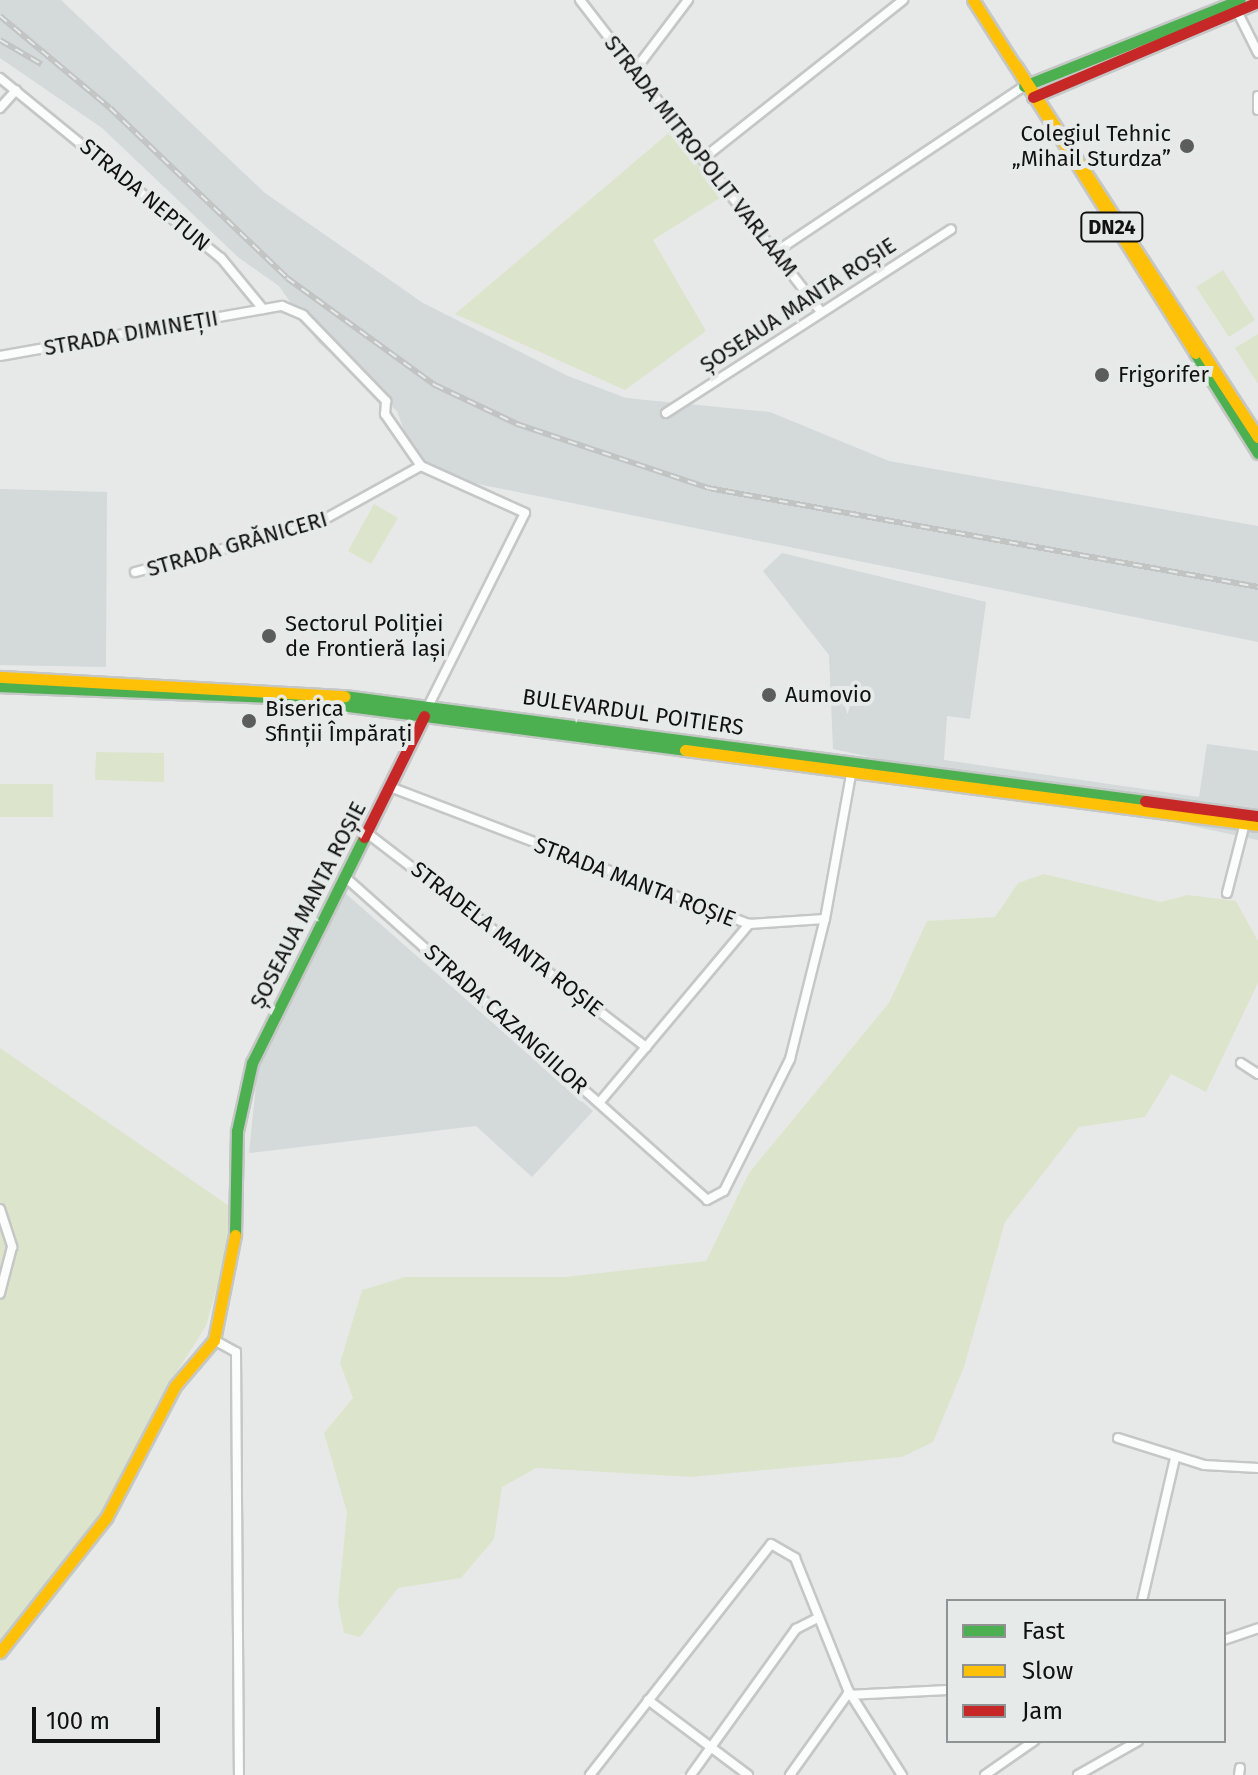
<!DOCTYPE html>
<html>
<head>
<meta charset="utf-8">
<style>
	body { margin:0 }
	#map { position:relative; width:1258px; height:1775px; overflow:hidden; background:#e7e9e8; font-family:"Fira Sans",sans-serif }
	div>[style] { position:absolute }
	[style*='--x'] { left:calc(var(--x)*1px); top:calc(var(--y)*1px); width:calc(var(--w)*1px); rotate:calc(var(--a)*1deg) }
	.built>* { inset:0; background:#d3dad9 }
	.green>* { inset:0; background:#dce5cc }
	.roads { filter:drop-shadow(2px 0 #c5c7c6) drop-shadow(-2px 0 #c5c7c6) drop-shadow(0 2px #c5c7c6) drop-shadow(0 -2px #c5c7c6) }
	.street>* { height:8px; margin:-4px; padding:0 4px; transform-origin:4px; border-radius:4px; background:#fbfcfc }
	.fast>* { height:11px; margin:-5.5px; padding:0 5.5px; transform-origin:5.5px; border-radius:5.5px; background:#4caf50 }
	.slow>* { height:11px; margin:-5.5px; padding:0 5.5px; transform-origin:5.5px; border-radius:5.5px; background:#ffc107 }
	.jam>* { height:11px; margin:-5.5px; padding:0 5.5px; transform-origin:5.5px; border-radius:5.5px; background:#c62828 }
	.rail>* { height:6px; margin-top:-3px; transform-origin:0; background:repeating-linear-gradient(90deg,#e6eae9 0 9px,#c2c3c3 0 18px); box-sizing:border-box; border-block:2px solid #c2c3c3 }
	.dots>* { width:22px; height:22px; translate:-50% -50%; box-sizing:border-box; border:4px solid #e6eae9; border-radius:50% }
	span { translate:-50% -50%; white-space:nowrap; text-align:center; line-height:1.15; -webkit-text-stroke:8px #e6eae9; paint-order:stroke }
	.shield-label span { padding:2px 6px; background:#e6eae9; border:2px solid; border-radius:6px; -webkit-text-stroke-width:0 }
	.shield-label { font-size:20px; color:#101111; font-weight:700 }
	.poi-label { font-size:22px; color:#101111 }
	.right { translate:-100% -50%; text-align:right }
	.left { translate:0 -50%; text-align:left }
	.street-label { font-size:22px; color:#101111 }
	.legend { position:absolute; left:946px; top:1599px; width:280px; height:144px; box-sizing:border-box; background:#e6eae9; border:2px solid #909393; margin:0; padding:10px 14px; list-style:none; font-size:24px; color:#101111 }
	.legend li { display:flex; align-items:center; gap:16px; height:40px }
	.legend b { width:40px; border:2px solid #909393 }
	.scale { position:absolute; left:32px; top:1707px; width:128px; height:36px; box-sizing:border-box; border:4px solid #101111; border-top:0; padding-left:10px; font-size:24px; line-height:28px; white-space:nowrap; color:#101111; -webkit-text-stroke:6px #e6eae9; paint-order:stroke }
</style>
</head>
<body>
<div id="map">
	<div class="built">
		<div style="clip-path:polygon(0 0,61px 0,265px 193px,423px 303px,568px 376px,626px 398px,770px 412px,889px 461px,1258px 526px,1258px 642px,419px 472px,397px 411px,318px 342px,279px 286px,239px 258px,102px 128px,0 58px)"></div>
		<div style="clip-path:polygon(0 489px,107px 492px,106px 667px,0 665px)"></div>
		<div style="clip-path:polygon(782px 553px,986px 602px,970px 719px,947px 716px,944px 760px,1199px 797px,1207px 744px,1258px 751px,1258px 840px,833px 749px,829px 655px,763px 571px)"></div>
		<div style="clip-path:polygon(344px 892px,593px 1111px,532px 1177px,476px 1126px,249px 1153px,258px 1064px)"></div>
	</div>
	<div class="green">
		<div style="clip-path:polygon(671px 131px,723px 196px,653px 240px,706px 331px,625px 390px,455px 314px)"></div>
		<div style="clip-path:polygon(1223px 270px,1255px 320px,1229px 337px,1196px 287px)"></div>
		<div style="clip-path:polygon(1258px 334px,1258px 384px,1235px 348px)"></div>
		<div style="clip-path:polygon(374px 504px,398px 518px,371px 564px,348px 551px)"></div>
		<div style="clip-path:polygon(96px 752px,164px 753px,164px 782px,95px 780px)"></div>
		<div style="clip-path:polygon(0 784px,53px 784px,53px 817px,0 817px)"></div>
		<div style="clip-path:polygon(1044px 874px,1161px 902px,1188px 895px,1236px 901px,1258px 941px,1258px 983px,1206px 1092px,1171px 1074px,1145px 1117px,1079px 1127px,1005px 1222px,964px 1367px,933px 1442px,902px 1457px,691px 1477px,536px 1468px,502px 1487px,494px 1539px,461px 1578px,398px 1588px,360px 1637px,344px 1633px,338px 1603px,347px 1512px,324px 1433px,353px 1398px,340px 1363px,362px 1290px,405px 1277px,565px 1277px,706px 1261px,749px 1173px,889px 1003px,927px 921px,995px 917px,1018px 883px)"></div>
		<div style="clip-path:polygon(0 1048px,238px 1212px,206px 1326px,157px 1403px,106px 1519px,0 1648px)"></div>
	</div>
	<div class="roads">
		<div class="street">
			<div style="--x:580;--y:0;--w:394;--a:52.3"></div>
			<div style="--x:1237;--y:11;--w:47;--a:63.4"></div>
			<div style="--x:635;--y:70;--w:88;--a:-52.9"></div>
			<div style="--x:0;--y:78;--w:285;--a:39.2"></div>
			<div style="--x:221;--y:258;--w:66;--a:50.5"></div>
			<div style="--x:1258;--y:96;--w:14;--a:90"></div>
			<div style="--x:0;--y:108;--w:24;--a:-48"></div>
			<div style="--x:705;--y:157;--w:253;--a:-38.4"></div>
			<div style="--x:777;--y:251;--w:296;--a:-33.7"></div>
			<div style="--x:0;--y:356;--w:286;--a:-10.1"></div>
			<div style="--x:282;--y:306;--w:23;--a:23"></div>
			<div style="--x:303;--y:315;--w:120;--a:46"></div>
			<div style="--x:386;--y:401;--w:13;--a:94"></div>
			<div style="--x:385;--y:414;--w:63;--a:55.3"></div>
			<div style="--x:421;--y:466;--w:114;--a:24.3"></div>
			<div style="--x:525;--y:513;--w:219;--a:116.6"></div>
			<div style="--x:666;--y:413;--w:339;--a:-32.8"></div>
			<div style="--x:135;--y:572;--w:185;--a:-14.7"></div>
			<div style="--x:314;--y:525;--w:122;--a:-28.9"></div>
			<div style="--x:390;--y:787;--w:384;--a:20.9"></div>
			<div style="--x:749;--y:924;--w:76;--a:-3.8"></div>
			<div style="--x:825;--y:919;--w:152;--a:-79.8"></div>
			<div style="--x:367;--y:833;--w:352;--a:37.5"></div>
			<div style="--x:345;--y:877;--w:485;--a:41.7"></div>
			<div style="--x:707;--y:1200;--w:19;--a:-28"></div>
			<div style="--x:724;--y:1191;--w:148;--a:-63.4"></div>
			<div style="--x:790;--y:1059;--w:144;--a:-76"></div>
			<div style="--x:1227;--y:893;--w:72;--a:-75.6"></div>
			<div style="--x:1241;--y:1063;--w:20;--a:33"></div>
			<div style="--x:599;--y:1103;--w:234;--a:-50"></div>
			<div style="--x:0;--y:1209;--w:40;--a:72"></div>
			<div style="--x:12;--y:1247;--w:48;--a:104.6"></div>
			<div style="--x:214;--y:1340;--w:25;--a:29"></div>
			<div style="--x:236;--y:1352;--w:423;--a:89.6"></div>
			<div style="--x:1118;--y:1438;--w:90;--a:17.4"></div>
			<div style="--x:1204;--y:1465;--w:54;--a:3.2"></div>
			<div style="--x:1142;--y:1601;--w:147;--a:-77"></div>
			<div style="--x:1224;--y:1640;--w:36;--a:-19"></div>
			<div style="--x:648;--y:1700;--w:125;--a:36.9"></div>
			<div style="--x:590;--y:1775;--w:293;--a:-51.9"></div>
			<div style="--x:771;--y:1544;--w:28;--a:30"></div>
			<div style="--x:795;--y:1558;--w:142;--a:68.1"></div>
			<div style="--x:848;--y:1690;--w:101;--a:57.6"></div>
			<div style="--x:691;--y:1775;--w:180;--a:-54.3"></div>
			<div style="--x:796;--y:1629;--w:22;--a:-27"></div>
			<div style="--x:790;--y:1775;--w:98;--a:-54.5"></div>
			<div style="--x:847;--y:1695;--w:101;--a:-2.8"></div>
			<div style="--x:985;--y:1775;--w:60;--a:-34.8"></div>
			<div style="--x:1078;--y:1775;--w:69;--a:-29.5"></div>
			<div style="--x:1239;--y:1775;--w:7;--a:-82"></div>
		</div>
		<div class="fast">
			<div style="--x:1024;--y:86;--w:232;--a:-21.7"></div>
			<div style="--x:1195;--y:353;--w:118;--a:57.8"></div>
			<div style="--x:0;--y:686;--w:279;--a:2.3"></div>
			<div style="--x:279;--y:697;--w:409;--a:7.4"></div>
			<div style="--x:344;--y:696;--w:808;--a:7.47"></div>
			<div style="--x:235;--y:1235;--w:104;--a:-88.9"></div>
			<div style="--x:237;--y:1131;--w:70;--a:-77.6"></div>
			<div style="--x:252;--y:1063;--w:252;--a:-63.6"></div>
		</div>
		<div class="slow">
			<div style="--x:973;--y:0;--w:76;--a:57.4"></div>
			<div style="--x:1014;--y:64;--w:341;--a:57.9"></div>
			<div style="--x:1016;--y:66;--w:443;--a:56.9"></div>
			<div style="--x:0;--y:677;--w:345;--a:3.2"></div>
			<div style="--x:685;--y:750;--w:578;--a:7.46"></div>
			<div style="--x:0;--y:1652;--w:171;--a:-51.7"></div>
			<div style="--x:106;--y:1518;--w:149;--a:-62.4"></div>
			<div style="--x:175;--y:1386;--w:60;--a:-49.7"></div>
			<div style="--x:214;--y:1340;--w:107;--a:-78.7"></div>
		</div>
		<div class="jam">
			<div style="--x:1033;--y:97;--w:244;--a:-22.9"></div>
			<div style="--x:1145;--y:801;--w:114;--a:7.6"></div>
			<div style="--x:364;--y:837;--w:135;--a:-63.6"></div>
		</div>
	</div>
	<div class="rail">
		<div style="--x:0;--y:16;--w:143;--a:39.9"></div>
		<div style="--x:110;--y:108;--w:245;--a:43.8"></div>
		<div style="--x:287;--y:278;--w:183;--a:35.9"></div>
		<div style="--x:435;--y:385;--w:91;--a:25.4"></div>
		<div style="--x:517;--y:424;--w:201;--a:18.5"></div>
		<div style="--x:708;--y:488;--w:559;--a:10.2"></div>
		<div style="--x:0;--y:40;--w:48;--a:30.3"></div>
	</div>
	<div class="dots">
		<div style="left:1187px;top:146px;background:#5b5d5c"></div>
		<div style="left:1102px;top:375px;background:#5b5d5c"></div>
		<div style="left:269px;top:636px;background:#5b5d5c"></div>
		<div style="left:769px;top:695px;background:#5b5d5c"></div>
		<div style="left:249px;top:721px;background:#5b5d5c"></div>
	</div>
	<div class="shield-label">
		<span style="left:1112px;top:227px">DN24</span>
	</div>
	<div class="poi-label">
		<span class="right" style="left:1171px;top:146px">Colegiul Tehnic<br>„Mihail Sturdza”</span>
		<span class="left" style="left:1118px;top:375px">Frigorifer</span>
		<span class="left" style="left:285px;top:636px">Sectorul Poliției<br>de Frontieră Iași</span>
		<span class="left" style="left:785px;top:695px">Aumovio</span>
		<span class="left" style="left:265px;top:721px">Biserica<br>Sfinții Împărați</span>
	</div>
	<div class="street-label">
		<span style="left:701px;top:156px;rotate:52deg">STRADA MITROPOLIT VARLAAM</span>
		<span style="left:145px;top:195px;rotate:40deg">STRADA NEPTUN</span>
		<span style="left:798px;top:305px;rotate:-33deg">ȘOSEAUA MANTA ROȘIE</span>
		<span style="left:131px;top:333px;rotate:-10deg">STRADA DIMINEȚII</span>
		<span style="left:237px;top:544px;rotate:-16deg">STRADA GRĂNICERI</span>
		<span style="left:633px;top:712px;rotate:8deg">BULEVARDUL POITIERS</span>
		<span style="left:635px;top:882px;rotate:21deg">STRADA MANTA ROȘIE</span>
		<span style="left:308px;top:905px;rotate:-63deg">ȘOSEAUA MANTA ROȘIE</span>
		<span style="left:507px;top:939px;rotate:38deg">STRADELA MANTA ROȘIE</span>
		<span style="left:506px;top:1019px;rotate:42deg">STRADA CAZANGIILOR</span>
	</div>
	<ul class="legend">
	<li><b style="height:10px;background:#4caf50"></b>Fast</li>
	<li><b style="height:10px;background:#ffc107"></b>Slow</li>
	<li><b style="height:10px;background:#c62828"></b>Jam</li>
	</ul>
	<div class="scale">100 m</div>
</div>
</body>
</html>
